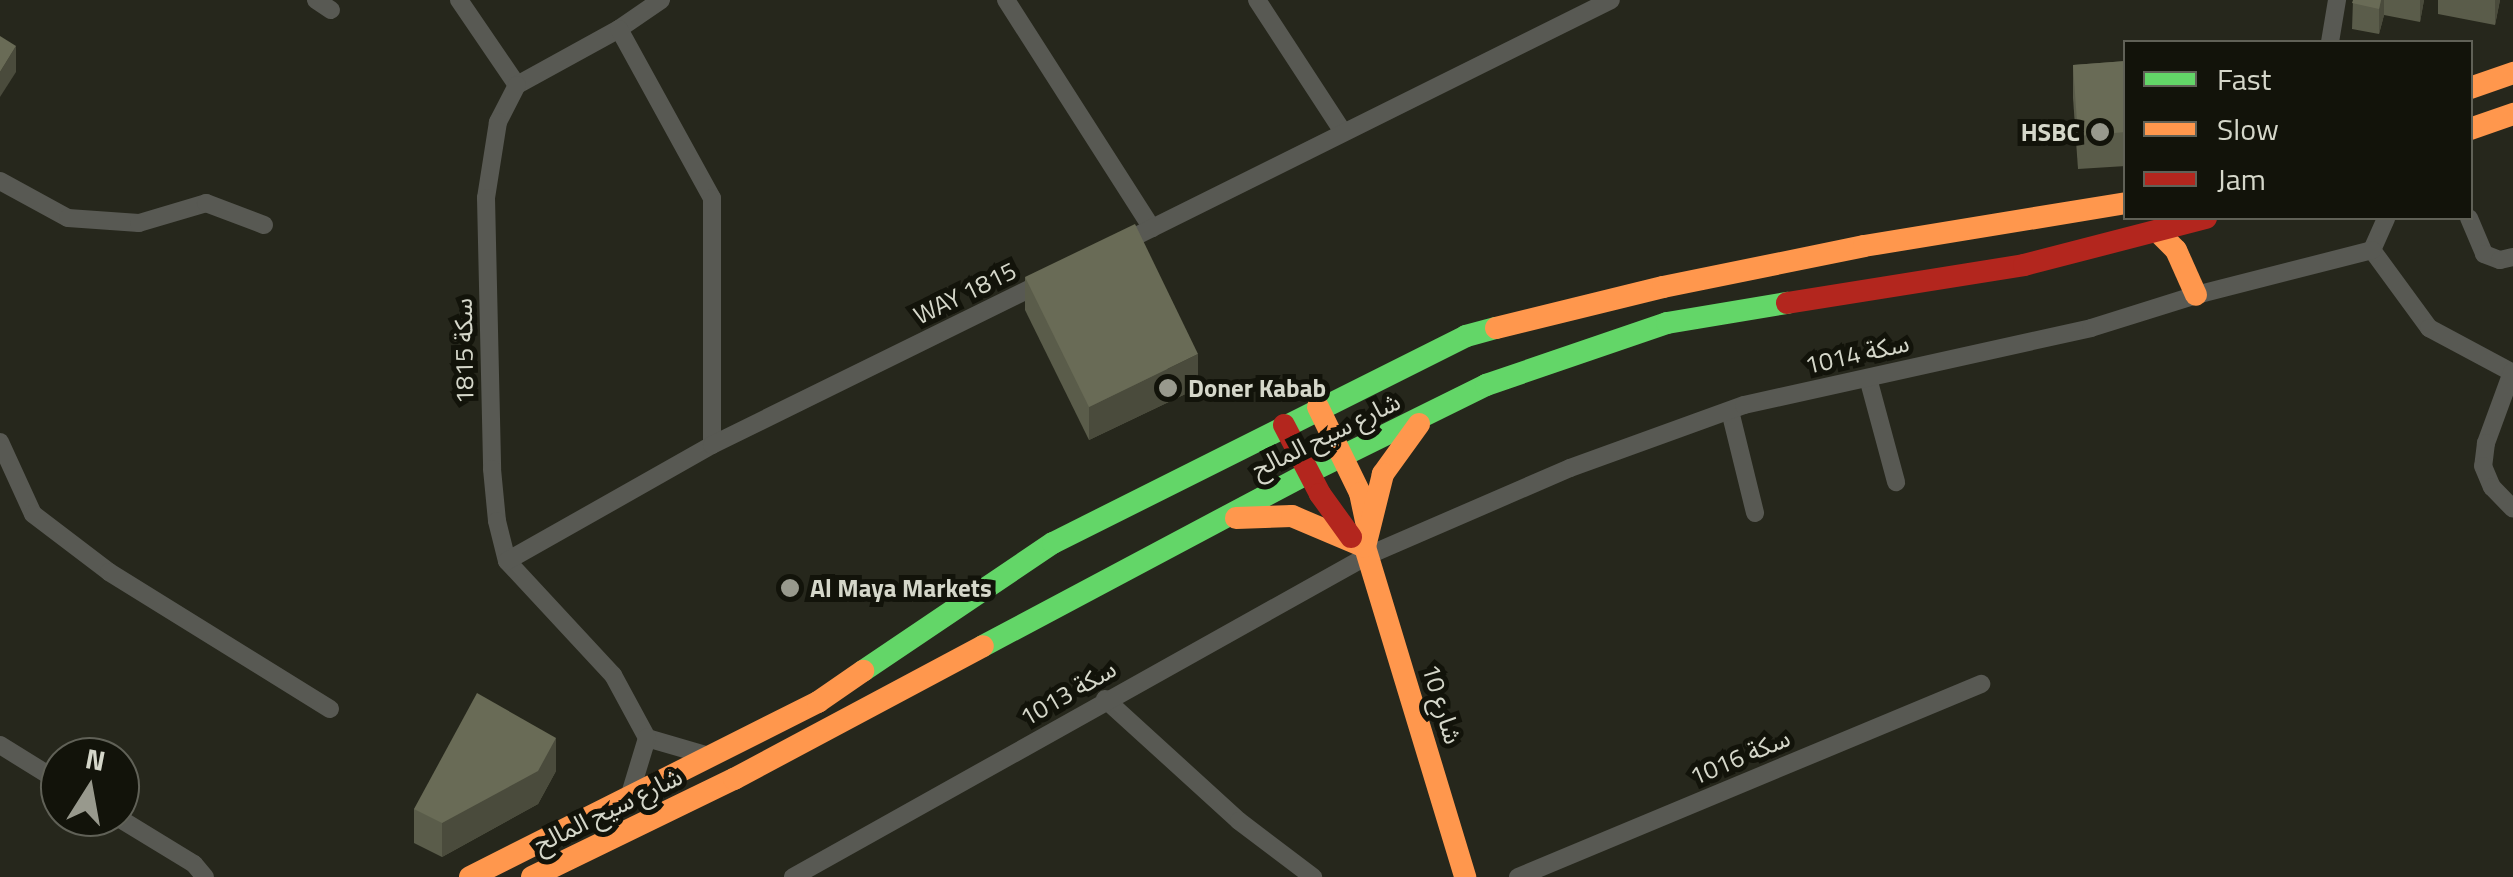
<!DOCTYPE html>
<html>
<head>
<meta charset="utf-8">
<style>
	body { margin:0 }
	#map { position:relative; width:2513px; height:877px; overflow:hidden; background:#26271c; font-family:"Titillium Web","Noto Sans Arabic",sans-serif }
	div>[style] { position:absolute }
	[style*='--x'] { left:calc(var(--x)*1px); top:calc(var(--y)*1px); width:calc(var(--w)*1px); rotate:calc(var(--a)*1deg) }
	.street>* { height:18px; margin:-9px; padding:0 9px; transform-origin:9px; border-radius:9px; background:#585953 }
	.fast>* { height:22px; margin:-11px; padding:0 11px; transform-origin:11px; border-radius:11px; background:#63d668 }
	.slow>* { height:22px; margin:-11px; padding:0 11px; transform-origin:11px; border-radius:11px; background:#ff974d }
	.jam>* { height:22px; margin:-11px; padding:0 11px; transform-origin:11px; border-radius:11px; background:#b3261e }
	.wall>* { inset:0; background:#5a5c4a }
	.shaded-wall>* { inset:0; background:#4a4b3c }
	.building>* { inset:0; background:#696b56 }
	.dots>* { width:28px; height:28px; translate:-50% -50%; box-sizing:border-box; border:5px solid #12130a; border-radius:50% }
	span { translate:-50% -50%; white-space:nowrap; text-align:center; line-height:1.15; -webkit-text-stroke:10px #12130a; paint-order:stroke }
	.poi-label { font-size:25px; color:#d5d7ca; font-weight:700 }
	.right { translate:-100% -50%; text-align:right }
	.left { translate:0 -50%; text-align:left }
	.street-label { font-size:25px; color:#d5d7ca }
	.legend { position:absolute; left:2123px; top:40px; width:350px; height:180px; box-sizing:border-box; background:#12130a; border:2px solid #606157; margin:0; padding:12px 18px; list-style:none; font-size:30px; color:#d5d7ca }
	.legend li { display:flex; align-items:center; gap:20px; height:50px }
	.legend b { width:50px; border:2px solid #606157 }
	.north { position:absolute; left:40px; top:737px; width:100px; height:100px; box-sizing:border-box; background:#12130a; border:2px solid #606157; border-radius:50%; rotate:11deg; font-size:28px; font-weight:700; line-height:40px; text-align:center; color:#d5d7ca }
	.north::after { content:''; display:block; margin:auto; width:35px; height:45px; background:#98998d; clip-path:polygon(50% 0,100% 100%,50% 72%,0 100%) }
</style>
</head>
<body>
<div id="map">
	<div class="street">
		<div style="--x:316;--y:0;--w:18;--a:34"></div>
		<div style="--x:459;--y:0;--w:103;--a:55.7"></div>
		<div style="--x:661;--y:0;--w:51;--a:145.4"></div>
		<div style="--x:619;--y:29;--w:116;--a:151.2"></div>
		<div style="--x:517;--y:85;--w:42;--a:117.2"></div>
		<div style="--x:498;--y:122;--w:77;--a:99"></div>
		<div style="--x:486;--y:198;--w:271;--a:88.7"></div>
		<div style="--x:492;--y:469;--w:52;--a:84.5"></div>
		<div style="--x:497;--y:521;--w:41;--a:76"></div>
		<div style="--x:507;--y:561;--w:156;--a:47.1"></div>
		<div style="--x:613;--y:675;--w:72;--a:61.6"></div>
		<div style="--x:647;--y:738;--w:65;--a:16.2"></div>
		<div style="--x:1006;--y:0;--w:271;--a:57.4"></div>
		<div style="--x:1257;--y:0;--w:158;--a:56.9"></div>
		<div style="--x:619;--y:29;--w:193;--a:61.2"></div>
		<div style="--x:712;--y:198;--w:247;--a:90"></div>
		<div style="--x:2330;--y:42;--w:43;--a:-80.5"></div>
		<div style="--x:0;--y:181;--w:77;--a:28.6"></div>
		<div style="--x:68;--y:218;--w:71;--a:4"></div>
		<div style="--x:139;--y:223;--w:70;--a:-16.6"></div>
		<div style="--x:206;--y:203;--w:62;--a:20.8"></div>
		<div style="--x:2469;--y:218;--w:39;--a:67"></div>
		<div style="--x:2484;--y:254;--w:17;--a:21"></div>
		<div style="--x:2500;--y:260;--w:13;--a:-13"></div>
		<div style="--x:1120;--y:244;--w:548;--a:-26.42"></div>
		<div style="--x:2372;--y:250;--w:97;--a:53.8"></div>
		<div style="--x:2429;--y:328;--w:95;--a:28.2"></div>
		<div style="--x:2372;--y:250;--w:35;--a:-66"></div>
		<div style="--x:2512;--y:372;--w:76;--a:110.1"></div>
		<div style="--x:2486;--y:443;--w:23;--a:97"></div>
		<div style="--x:2483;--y:466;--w:23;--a:67"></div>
		<div style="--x:2492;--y:487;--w:30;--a:46"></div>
		<div style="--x:1868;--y:378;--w:108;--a:74.9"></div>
		<div style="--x:1730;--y:411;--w:105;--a:76.2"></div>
		<div style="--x:0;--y:442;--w:79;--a:65.4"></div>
		<div style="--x:33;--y:514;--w:96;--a:37.3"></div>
		<div style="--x:109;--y:572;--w:260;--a:31.8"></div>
		<div style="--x:507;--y:561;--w:236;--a:-29.5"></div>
		<div style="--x:712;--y:445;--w:369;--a:-26.2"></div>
		<div style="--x:1105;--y:699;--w:181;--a:42.3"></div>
		<div style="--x:1239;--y:821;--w:93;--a:37.1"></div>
		<div style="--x:0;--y:745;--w:70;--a:31.7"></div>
		<div style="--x:630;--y:794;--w:59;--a:-73.1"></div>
		<div style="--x:117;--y:817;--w:90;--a:31.4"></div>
		<div style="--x:194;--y:864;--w:17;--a:50"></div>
		<div style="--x:793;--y:877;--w:660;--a:-29.21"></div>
		<div style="--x:1369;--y:555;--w:219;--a:-23.4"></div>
		<div style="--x:1570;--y:468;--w:185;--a:-19.9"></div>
		<div style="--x:1744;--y:405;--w:355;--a:-12.5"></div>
		<div style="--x:2091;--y:328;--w:110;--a:-17.4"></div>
		<div style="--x:2196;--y:295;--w:182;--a:-14.3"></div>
		<div style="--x:1518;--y:877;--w:502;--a:-22.63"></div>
	</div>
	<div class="fast">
		<div style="--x:983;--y:646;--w:368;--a:-28"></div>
		<div style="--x:1308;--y:473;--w:199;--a:-26.3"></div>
		<div style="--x:1486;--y:385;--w:191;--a:-18.9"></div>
		<div style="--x:1667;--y:323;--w:122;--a:-9.5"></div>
		<div style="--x:863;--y:671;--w:229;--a:-34"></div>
		<div style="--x:1053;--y:543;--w:462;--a:-26.6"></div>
		<div style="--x:1466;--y:336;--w:31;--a:-15"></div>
	</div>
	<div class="slow">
		<div style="--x:2470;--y:88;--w:46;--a:-19.2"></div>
		<div style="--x:2470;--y:129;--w:46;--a:-19.2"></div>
		<div style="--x:2158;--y:232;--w:25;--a:45"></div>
		<div style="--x:2176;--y:250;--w:49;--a:66"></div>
		<div style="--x:1496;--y:328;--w:172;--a:-13.8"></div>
		<div style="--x:1663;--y:287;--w:205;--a:-11.5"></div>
		<div style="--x:1864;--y:246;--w:266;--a:-9.3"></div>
		<div style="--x:1318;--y:407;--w:96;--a:64"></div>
		<div style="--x:1360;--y:493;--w:33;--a:78"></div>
		<div style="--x:1419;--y:424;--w:62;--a:125.8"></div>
		<div style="--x:1383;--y:474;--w:75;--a:103.9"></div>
		<div style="--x:1365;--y:547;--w:345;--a:73.1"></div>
		<div style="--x:1236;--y:518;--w:56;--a:-2"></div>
		<div style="--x:1292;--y:516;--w:79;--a:23"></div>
		<div style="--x:470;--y:877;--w:390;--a:-26.7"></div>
		<div style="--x:818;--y:702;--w:55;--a:-34.6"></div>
		<div style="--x:532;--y:877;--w:225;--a:-25.9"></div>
		<div style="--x:734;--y:779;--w:282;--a:-28.1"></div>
	</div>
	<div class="jam">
		<div style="--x:1787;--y:303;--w:240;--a:-9.1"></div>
		<div style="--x:2024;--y:265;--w:188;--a:-14.5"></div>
		<div style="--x:1284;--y:425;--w:78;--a:62.4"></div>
		<div style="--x:1320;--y:494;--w:53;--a:54.2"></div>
	</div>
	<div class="wall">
		<div style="clip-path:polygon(2353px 0,2424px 0,2420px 22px,2384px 15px,2379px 34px,2352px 29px)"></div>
		<div style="clip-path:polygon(2438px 0,2500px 0,2495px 25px,2438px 14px)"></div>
		<div style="clip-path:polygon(2126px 61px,2126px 166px,2078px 169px,2073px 98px,2073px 65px)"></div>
		<div style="clip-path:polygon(1025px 277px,1198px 388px,1089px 440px,1025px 310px)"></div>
		<div style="clip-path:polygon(556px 771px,538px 804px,442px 857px,414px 843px,414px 809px)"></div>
	</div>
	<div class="shaded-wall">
		<div style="clip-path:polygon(2381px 0,2384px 0,2384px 15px,2379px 34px,2379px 9px)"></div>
		<div style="clip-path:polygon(2420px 0,2424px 0,2420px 22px)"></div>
		<div style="clip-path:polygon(2495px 0,2500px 0,2495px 25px)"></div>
		<div style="clip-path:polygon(16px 46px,16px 72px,0 97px,0 72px)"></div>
		<div style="clip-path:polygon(1198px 354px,1198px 388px,1089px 440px,1089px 407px)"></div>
		<div style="clip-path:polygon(556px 738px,556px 771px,538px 804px,442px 857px,442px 823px)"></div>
	</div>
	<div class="building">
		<div style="clip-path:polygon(2353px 0,2381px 0,2379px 9px,2352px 3px)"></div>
		<div style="clip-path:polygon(0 36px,16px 46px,0 72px)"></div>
		<div style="clip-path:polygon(2126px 61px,2126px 132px,2078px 136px,2073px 65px)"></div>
		<div style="clip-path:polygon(1135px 224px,1198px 354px,1089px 407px,1025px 277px)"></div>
		<div style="clip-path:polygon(477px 693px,556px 738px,538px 771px,442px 823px,414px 809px)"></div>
	</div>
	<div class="dots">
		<div style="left:2100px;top:132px;background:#98998d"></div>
		<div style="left:1168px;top:388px;background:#98998d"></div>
		<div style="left:790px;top:588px;background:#98998d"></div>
	</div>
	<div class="poi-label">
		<span class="right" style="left:2080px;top:132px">HSBC</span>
		<span class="left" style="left:1188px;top:388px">Doner Kabab</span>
		<span class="left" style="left:810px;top:588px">Al Maya Markets</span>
	</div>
	<div class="street-label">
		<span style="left:965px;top:293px;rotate:-26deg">WAY 1815</span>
		<span style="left:464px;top:351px;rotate:-91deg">سكة 1815</span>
		<span style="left:1857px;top:354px;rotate:-13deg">سكة 1014</span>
		<span style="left:1326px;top:435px;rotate:-26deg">شارع سيح المالح</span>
		<span style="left:1068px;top:693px;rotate:-30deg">سكة 1013</span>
		<span style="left:1442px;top:704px;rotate:73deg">شارع 10</span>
		<span style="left:1740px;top:757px;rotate:-23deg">سكة 1016</span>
		<span style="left:608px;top:810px;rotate:-26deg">شارع سيح المالح</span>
	</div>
	<ul class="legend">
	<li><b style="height:12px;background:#63d668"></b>Fast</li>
	<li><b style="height:12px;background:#ff974d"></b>Slow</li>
	<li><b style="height:12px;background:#b3261e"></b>Jam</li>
	</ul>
	<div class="north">N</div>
</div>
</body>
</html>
